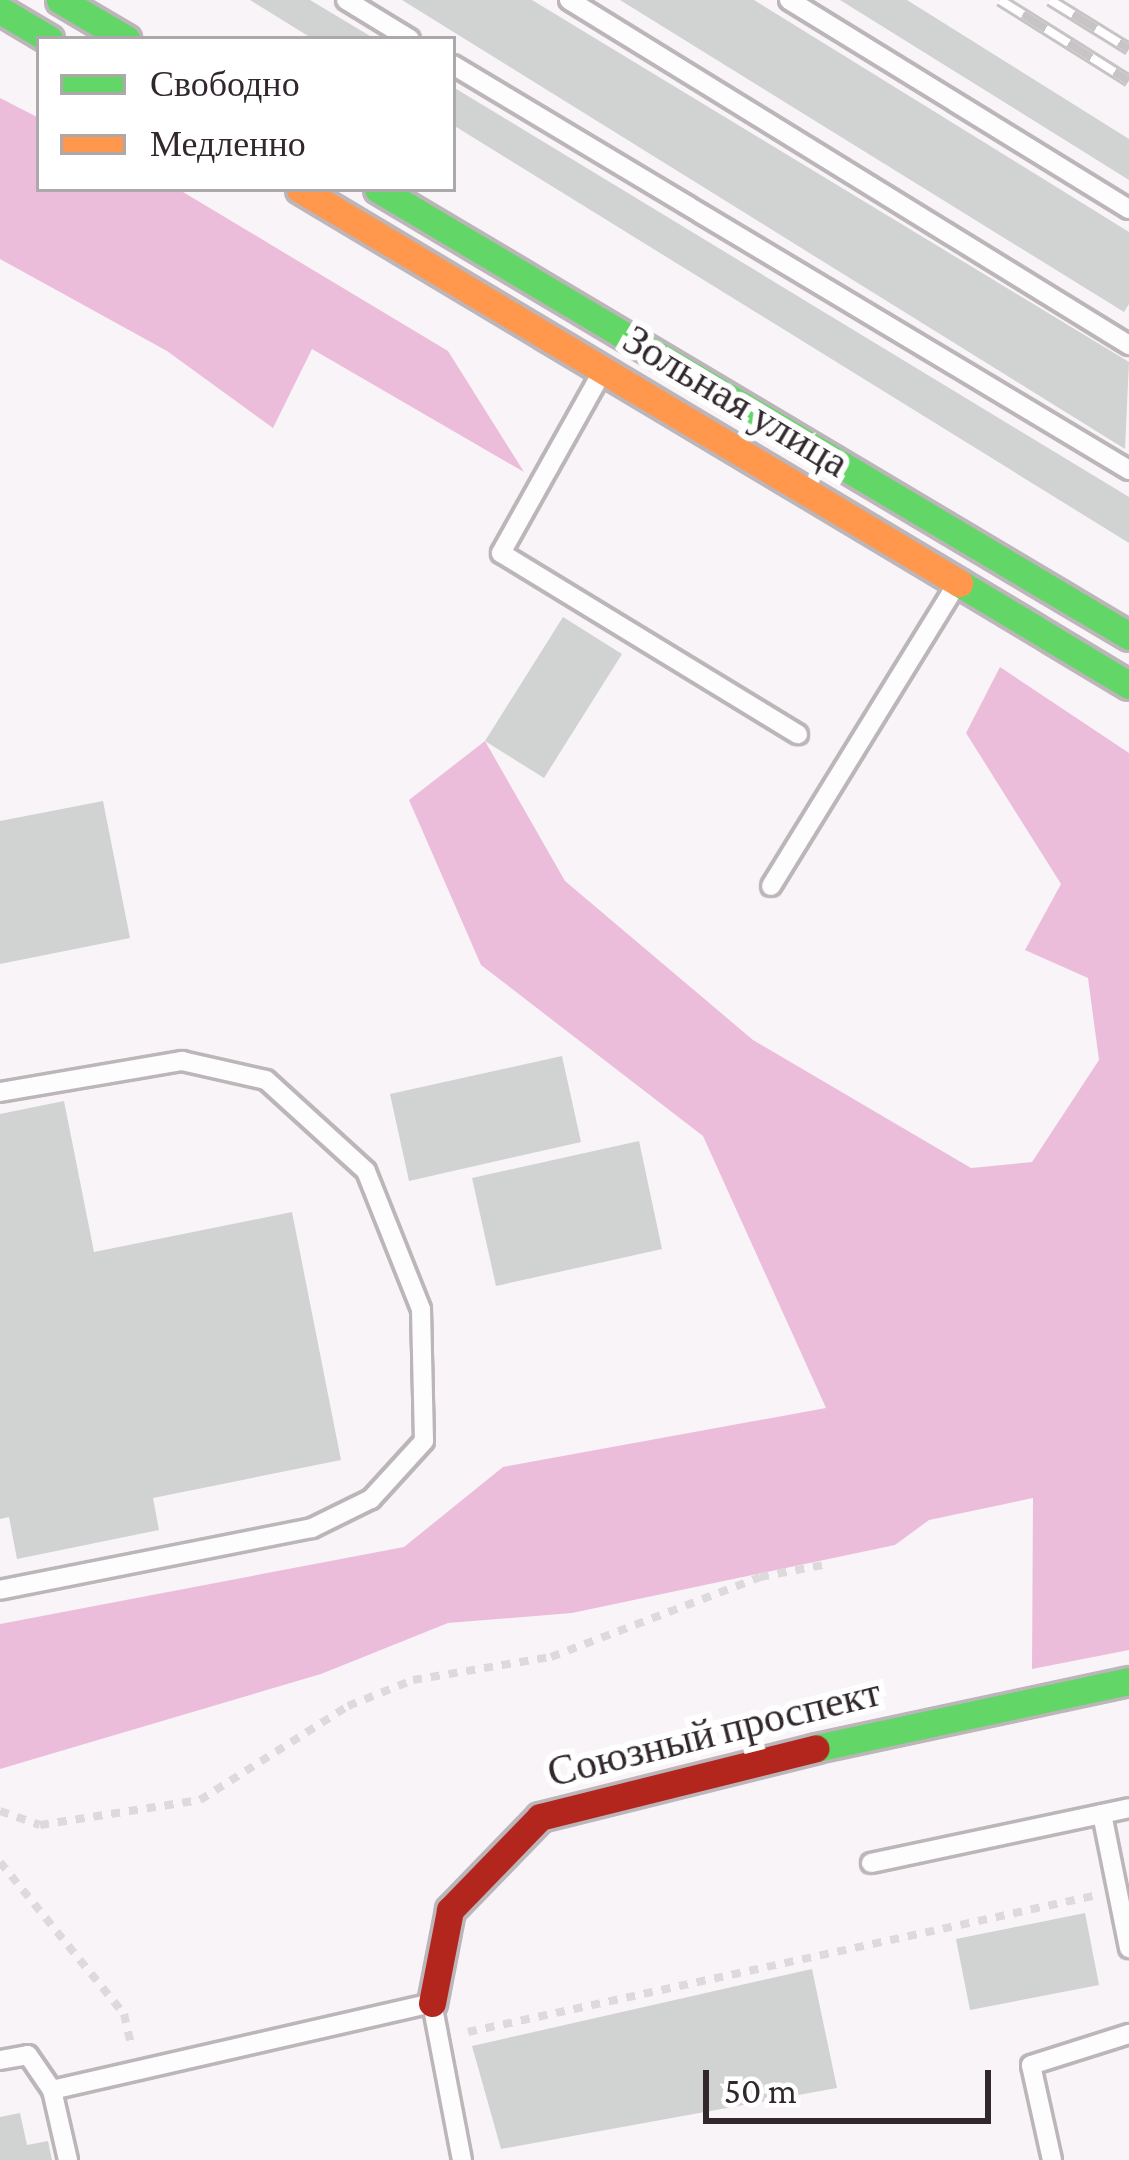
<!DOCTYPE html>
<html>
<head>
<meta charset="utf-8">
<style>
	body { margin:0 }
	#map { position:relative; width:1129px; height:2160px; overflow:hidden; background:#f9f4f7; font-family:"Crimson Pro",serif }
	div>[style] { position:absolute }
	[style*='--x'] { left:calc(var(--x)*1px); top:calc(var(--y)*1px); width:calc(var(--w)*1px); rotate:calc(var(--a)*1deg) }
	.forest>* { inset:0; background:#ecbddb }
	.building>* { inset:0; background:#d0d3d1 }
	.path>* { height:8px; margin-top:-4px; transform-origin:0; background:repeating-linear-gradient(90deg,#dcdadb 0 9px,transparent 0 18px) }
	.roads { filter:drop-shadow(3px 0 #bcb5b9) drop-shadow(-3px 0 #bcb5b9) drop-shadow(0 3px #bcb5b9) drop-shadow(0 -3px #bcb5b9) }
	.lane>* { height:18px; margin:-9px; padding:0 9px; transform-origin:9px; border-radius:9px; background:#fefdfe }
	.fast>* { height:27px; margin:-13.5px; padding:0 13.5px; transform-origin:13.5px; border-radius:13.5px; background:#63d668 }
	.slow>* { height:27px; margin:-13.5px; padding:0 13.5px; transform-origin:13.5px; border-radius:13.5px; background:#ff974d }
	.jam>* { height:27px; margin:-13.5px; padding:0 13.5px; transform-origin:13.5px; border-radius:13.5px; background:#b3261e }
	.rail>* { height:14px; margin-top:-7px; transform-origin:0; background:repeating-linear-gradient(90deg,#fff 0 27px,#c7c4c6 0 54px); box-sizing:border-box; border-block:3px solid #c7c4c6 }
	span { translate:-50% -50%; white-space:nowrap; text-align:center; line-height:1.15; -webkit-text-stroke:12px #fff; paint-order:stroke }
	.street-label { font-size:42px; color:#31272d }
	.legend { position:absolute; left:36px; top:36px; width:420px; height:156px; box-sizing:border-box; background:#fff; border:3px solid #ada9ab; margin:0; padding:15px 21px; list-style:none; font-size:36px; color:#31272d }
	.legend li { display:flex; align-items:center; gap:24px; height:60px }
	.legend b { width:60px; border:3px solid #ada9ab }
	.scale { position:absolute; left:703px; top:2070px; width:288px; height:54px; box-sizing:border-box; border:6px solid #31272d; border-top:0; padding-left:15px; font-size:36px; line-height:42px; white-space:nowrap; color:#31272d; -webkit-text-stroke:9px #fff; paint-order:stroke }
</style>
</head>
<body>
<div id="map">
	<div class="forest">
		<div style="clip-path:polygon(0 98px,39px 118px,39px 189px,178px 189px,448px 351px,524px 472px,312px 349px,273px 428px,167px 351px,0 259px)"></div>
		<div style="clip-path:polygon(1000px 667px,1129px 753px,1129px 1650px,1032px 1669px,1033px 1498px,929px 1520px,895px 1545px,572px 1613px,448px 1623px,321px 1674px,0 1769px,0 1624px,404px 1547px,503px 1467px,826px 1408px,703px 1136px,481px 965px,409px 800px,485px 741px,565px 881px,753px 1040px,971px 1168px,1032px 1162px,1099px 1060px,1088px 978px,1025px 950px,1061px 884px,966px 733px)"></div>
	</div>
	<div class="building">
		<div style="clip-path:polygon(250px 0,310px 0,375px 39px,313px 39px)"></div>
		<div style="clip-path:polygon(402px 0,532px 0,1129px 362px,1125px 449px)"></div>
		<div style="clip-path:polygon(620px 0,754px 0,1129px 232px,1129px 304px,1124px 312px)"></div>
		<div style="clip-path:polygon(840px 0,907px 0,1129px 139px,1129px 180px)"></div>
		<div style="clip-path:polygon(453px 87px,1129px 497px,1129px 543px,453px 125px)"></div>
		<div style="clip-path:polygon(563px 617px,622px 654px,544px 778px,485px 741px)"></div>
		<div style="clip-path:polygon(103px 801px,130px 938px,0 964px,0 821px)"></div>
		<div style="clip-path:polygon(562px 1056px,581px 1142px,409px 1181px,390px 1094px)"></div>
		<div style="clip-path:polygon(64px 1101px,94px 1252px,292px 1212px,341px 1460px,153px 1498px,159px 1530px,17px 1559px,9px 1517px,0 1519px,0 1114px)"></div>
		<div style="clip-path:polygon(639px 1141px,662px 1249px,496px 1286px,472px 1178px)"></div>
		<div style="clip-path:polygon(1085px 1913px,1099px 1985px,970px 2010px,956px 1939px)"></div>
		<div style="clip-path:polygon(812px 1969px,837px 2088px,501px 2149px,472px 2046px)"></div>
		<div style="clip-path:polygon(20px 2113px,27px 2145px,48px 2141px,52px 2160px,0 2160px,0 2117px)"></div>
	</div>
	<div class="path">
		<div style="--x:0;--y:1811;--w:42;--a:19.3"></div>
		<div style="--x:40;--y:1825;--w:162;--a:-8.9"></div>
		<div style="--x:200;--y:1800;--w:175;--a:-32.4"></div>
		<div style="--x:348;--y:1706;--w:70;--a:-21.8"></div>
		<div style="--x:413;--y:1680;--w:140;--a:-9.5"></div>
		<div style="--x:551;--y:1657;--w:224;--a:-20.9"></div>
		<div style="--x:760;--y:1577;--w:69;--a:-10.8"></div>
		<div style="--x:0;--y:1862;--w:196;--a:50.8"></div>
		<div style="--x:124;--y:2014;--w:35;--a:77"></div>
		<div style="--x:468;--y:2032;--w:640;--a:-12.28"></div>
	</div>
	<div class="roads">
		<div class="lane">
			<div style="--x:346;--y:0;--w:75;--a:31.4"></div>
			<div style="--x:569;--y:0;--w:658;--a:31.64"></div>
			<div style="--x:789;--y:0;--w:399;--a:31.6"></div>
			<div style="--x:453;--y:65;--w:788;--a:30.93"></div>
			<div style="--x:601;--y:374;--w:205;--a:119.2"></div>
			<div style="--x:501;--y:553;--w:348;--a:31.4"></div>
			<div style="--x:771;--y:886;--w:351;--a:-58.4"></div>
			<div style="--x:0;--y:1092;--w:185;--a:-9.7"></div>
			<div style="--x:182;--y:1061;--w:86;--a:12.7"></div>
			<div style="--x:266;--y:1080;--w:135;--a:42.3"></div>
			<div style="--x:366;--y:1171;--w:149;--a:68.3"></div>
			<div style="--x:421;--y:1309;--w:132;--a:88.7"></div>
			<div style="--x:424;--y:1441;--w:79;--a:132.4"></div>
			<div style="--x:371;--y:1499;--w:66;--a:153.8"></div>
			<div style="--x:312;--y:1528;--w:318;--a:168.8"></div>
			<div style="--x:1102;--y:1814;--w:137;--a:78.6"></div>
			<div style="--x:871;--y:1863;--w:264;--a:-12"></div>
			<div style="--x:0;--y:2060;--w:28;--a:-10"></div>
			<div style="--x:28;--y:2055;--w:42;--a:55.6"></div>
			<div style="--x:52;--y:2090;--w:72;--a:77.1"></div>
			<div style="--x:52;--y:2090;--w:390;--a:-12.9"></div>
			<div style="--x:432;--y:2003;--w:160;--a:79.2"></div>
			<div style="--x:1052;--y:2160;--w:97;--a:-102.5"></div>
			<div style="--x:1031;--y:2065;--w:103;--a:-17.6"></div>
		</div>
		<div class="fast">
			<div style="--x:60;--y:0;--w:77;--a:30.6"></div>
			<div style="--x:0;--y:10;--w:57;--a:30.6"></div>
			<div style="--x:378;--y:189;--w:874;--a:30.76"></div>
			<div style="--x:959;--y:583;--w:198;--a:31"></div>
			<div style="--x:816;--y:1748;--w:320;--a:-12.1"></div>
		</div>
		<div class="slow">
			<div style="--x:300;--y:189;--w:768;--a:30.87"></div>
		</div>
		<div class="jam">
			<div style="--x:432;--y:2003;--w:95;--a:-79"></div>
			<div style="--x:450;--y:1910;--w:129;--a:-45.9"></div>
			<div style="--x:540;--y:1817;--w:284;--a:-14"></div>
		</div>
	</div>
	<div class="rail">
		<div style="--x:1000;--y:0;--w:152;--a:32.1"></div>
		<div style="--x:1050;--y:0;--w:93;--a:31.8"></div>
	</div>
	<div class="street-label">
		<span style="left:736px;top:401px;rotate:31deg">Зольная улица</span>
		<span style="left:714px;top:1732px;rotate:-14deg">Союзный проспект</span>
	</div>
	<ul class="legend">
	<li><b style="height:15px;background:#63d668"></b>Свободно</li>
	<li><b style="height:15px;background:#ff974d"></b>Медленно</li>
	</ul>
	<div class="scale">50 m</div>
</div>
</body>
</html>
